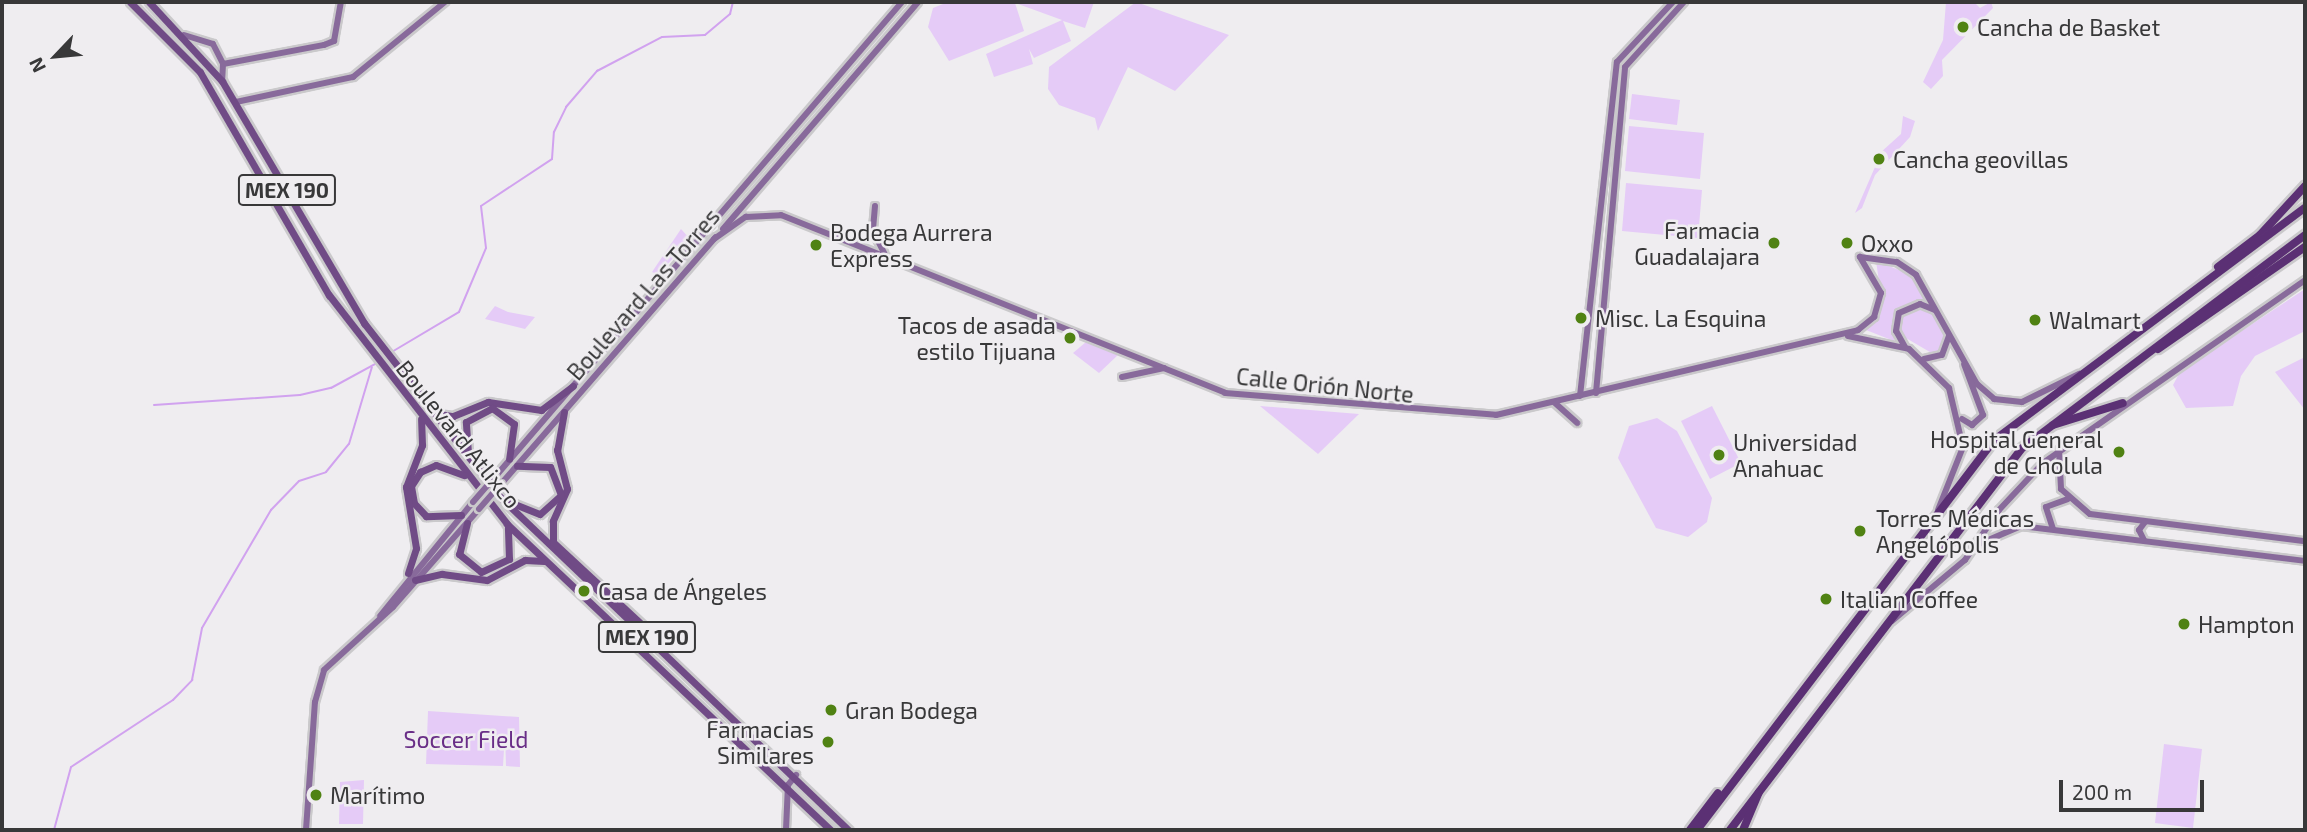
<!DOCTYPE html>
<html>
<head>
<meta charset="utf-8">
<style>
	body { margin:0 }
	#map { position:relative; width:2307px; height:832px; overflow:hidden; background:#efedf0; font-family:"Exo 2",sans-serif }
	div>[style] { position:absolute }
	[style*='--x'] { left:calc(var(--x)*1px); top:calc(var(--y)*1px); width:calc(var(--w)*1px); rotate:calc(var(--a)*1deg) }
	.green>* { inset:0; background:#e5cbf7 }
	.stream>* { height:2px; margin:-1px; padding:0 1px; transform-origin:1px; border-radius:1px; background:#d1a2ef }
	.roads { filter:drop-shadow(2px 0 #cac9cb) drop-shadow(-2px 0 #cac9cb) drop-shadow(0 2px #cac9cb) drop-shadow(0 -2px #cac9cb) }
	.secondary>* { height:6px; margin:-3px; padding:0 3px; transform-origin:3px; border-radius:3px; background:#886a9b }
	.primary>* { height:7px; margin:-3.5px; padding:0 3.5px; transform-origin:3.5px; border-radius:3.5px; background:#704b86 }
	.highway>* { height:8px; margin:-4px; padding:0 4px; transform-origin:4px; border-radius:4px; background:#5b3074 }
	.bridges { filter:drop-shadow(2px 0 #cac9cb) drop-shadow(-2px 0 #cac9cb) drop-shadow(0 2px #cac9cb) drop-shadow(0 -2px #cac9cb) }
	.secondary-bridge>* { height:6px; margin:-3px; padding:0 3px; transform-origin:3px; border-radius:3px; background:#886a9b }
	.dots>* { width:19px; height:19px; translate:-50% -50%; box-sizing:border-box; border:4px solid #efedf0; border-radius:50% }
	span { translate:-50% -50%; white-space:nowrap; text-align:center; line-height:1.15; -webkit-text-stroke:5px #efedf0; paint-order:stroke }
	.shield-label span { padding:2px 5px; background:#efedf0; border:2px solid; border-radius:5px; -webkit-text-stroke-width:0 }
	.shield-label { font-size:21px; color:#383839; font-weight:700 }
	.poi-label { font-size:23px; color:#383839 }
	.left { translate:0 -50%; text-align:left }
	.right { translate:-100% -50%; text-align:right }
	.street-label { font-size:23px; color:#383839 }
	.park-label { font-size:23px; color:#692e87 }
	.frame { position:absolute; inset:0; border:4px solid #383839; pointer-events:none }
	.north { position:absolute; left:21px; top:21px; width:70px; height:70px; -webkit-text-stroke:5px #efedf0; paint-order:stroke; rotate:244deg; font-size:19px; font-weight:700; line-height:28px; text-align:center; color:#383839 }
	.north::after { content:''; display:block; margin:auto; width:24px; height:32px; background:#383839; clip-path:polygon(50% 0,100% 100%,50% 72%,0 100%) }
	.scale { position:absolute; left:2059px; top:780px; width:145px; height:32px; box-sizing:border-box; border:4px solid #383839; border-top:0; padding-left:9px; font-size:21px; line-height:24px; white-space:nowrap; color:#383839; -webkit-text-stroke:5px #efedf0; paint-order:stroke }
</style>
</head>
<body>
<div id="map">
	<div class="green">
		<div style="clip-path:polygon(948px 2px,1094px 2px,1085px 28px,1063px 21px,1071px 41px,1034px 58px,1029px 49px,1033px 64px,994px 77px,986px 54px,1062px 20px,1015px 3px,1024px 31px,949px 61px,928px 27px,933px 8px)"></div>
		<div style="clip-path:polygon(1136px 2px,1229px 35px,1175px 91px,1128px 67px,1098px 131px,1095px 118px,1059px 105px,1048px 89px,1049px 67px)"></div>
		<div style="clip-path:polygon(1946px 2px,1974px 2px,1980px 8px,1991px 2px,1993px 8px,1942px 60px,1943px 76px,1931px 89px,1923px 82px,1943px 40px)"></div>
		<div style="clip-path:polygon(1632px 94px,1680px 100px,1677px 125px,1629px 119px)"></div>
		<div style="clip-path:polygon(1903px 116px,1915px 121px,1910px 137px,1875px 175px,1862px 208px,1855px 213px,1875px 167px,1870px 162px,1901px 134px)"></div>
		<div style="clip-path:polygon(1629px 126px,1704px 133px,1700px 179px,1625px 171px)"></div>
		<div style="clip-path:polygon(1626px 183px,1702px 190px,1698px 238px,1622px 231px)"></div>
		<div style="clip-path:polygon(681px 229px,690px 239px,658px 275px,652px 272px)"></div>
		<div style="clip-path:polygon(1876px 261px,1914px 276px,1926px 299px,1895px 312px,1894px 341px,1866px 330px,1882px 302px)"></div>
		<div style="clip-path:polygon(2305px 289px,2305px 331px,2255px 356px,2241px 376px,2233px 406px,2186px 408px,2173px 385px,2180px 372px)"></div>
		<div style="clip-path:polygon(495px 306px,508px 312px,535px 317px,525px 329px,485px 319px)"></div>
		<div style="clip-path:polygon(1921px 307px,1934px 313px,1947px 335px,1935px 355px,1899px 334px,1902px 313px)"></div>
		<div style="clip-path:polygon(1086px 342px,1119px 354px,1099px 373px,1073px 353px)"></div>
		<div style="clip-path:polygon(2305px 357px,2305px 410px,2275px 372px)"></div>
		<div style="clip-path:polygon(1260px 406px,1359px 414px,1318px 454px)"></div>
		<div style="clip-path:polygon(1712px 406px,1741px 463px,1710px 479px,1681px 421px)"></div>
		<div style="clip-path:polygon(1657px 418px,1677px 431px,1712px 498px,1707px 522px,1688px 537px,1656px 528px,1618px 458px,1629px 426px)"></div>
		<div style="clip-path:polygon(428px 711px,519px 717px,520px 767px,506px 766px,505px 733px,503px 766px,426px 764px)"></div>
		<div style="clip-path:polygon(2164px 744px,2202px 749px,2193px 828px,2155px 823px)"></div>
		<div style="clip-path:polygon(364px 780px,363px 824px,339px 824px,340px 782px)"></div>
	</div>
	<div class="stream">
		<div style="--x:390;--y:353;--w:80;--a:-30.7"></div>
		<div style="--x:459;--y:312;--w:69;--a:-67.1"></div>
		<div style="--x:486;--y:248;--w:42;--a:-96.8"></div>
		<div style="--x:481;--y:206;--w:85;--a:-33.5"></div>
		<div style="--x:552;--y:159;--w:27;--a:-86"></div>
		<div style="--x:554;--y:132;--w:28;--a:-64"></div>
		<div style="--x:566;--y:107;--w:48;--a:-49.3"></div>
		<div style="--x:597;--y:71;--w:73;--a:-27.6"></div>
		<div style="--x:662;--y:37;--w:43;--a:-2.7"></div>
		<div style="--x:705;--y:35;--w:33;--a:-40"></div>
		<div style="--x:730;--y:14;--w:12;--a:-76"></div>
		<div style="--x:154;--y:405;--w:146;--a:-3.9"></div>
		<div style="--x:300;--y:395;--w:32;--a:-13"></div>
		<div style="--x:331;--y:388;--w:52;--a:-28.5"></div>
		<div style="--x:54;--y:830;--w:65;--a:-74.9"></div>
		<div style="--x:71;--y:767;--w:122;--a:-33.3"></div>
		<div style="--x:173;--y:700;--w:28;--a:-46"></div>
		<div style="--x:192;--y:680;--w:53;--a:-79.1"></div>
		<div style="--x:202;--y:628;--w:137;--a:-59.7"></div>
		<div style="--x:271;--y:510;--w:40;--a:-46"></div>
		<div style="--x:299;--y:481;--w:28;--a:-18"></div>
		<div style="--x:326;--y:472;--w:36;--a:-51"></div>
		<div style="--x:349;--y:444;--w:80;--a:-73.4"></div>
	</div>
	<div class="roads">
		<div class="secondary">
			<div style="--x:184;--y:35;--w:30;--a:17"></div>
			<div style="--x:213;--y:44;--w:22;--a:63"></div>
			<div style="--x:223;--y:64;--w:17;--a:93"></div>
			<div style="--x:223;--y:64;--w:103;--a:-10.7"></div>
			<div style="--x:324;--y:45;--w:11;--a:-22"></div>
			<div style="--x:334;--y:41;--w:40;--a:-80"></div>
			<div style="--x:236;--y:102;--w:120;--a:-12.1"></div>
			<div style="--x:353;--y:77;--w:119;--a:-39.2"></div>
			<div style="--x:875;--y:206;--w:25;--a:95"></div>
			<div style="--x:873;--y:231;--w:25;--a:63"></div>
			<div style="--x:723;--y:229;--w:299;--a:-49.3"></div>
			<div style="--x:714;--y:239;--w:39;--a:-35"></div>
			<div style="--x:746;--y:217;--w:35;--a:-3"></div>
			<div style="--x:781;--y:215;--w:478;--a:21.8"></div>
			<div style="--x:1225;--y:393;--w:272;--a:4.6"></div>
			<div style="--x:1496;--y:415;--w:372;--a:-13.2"></div>
			<div style="--x:1858;--y:330;--w:21;--a:-39"></div>
			<div style="--x:1874;--y:317;--w:25;--a:-74"></div>
			<div style="--x:1881;--y:293;--w:42;--a:-120.3"></div>
			<div style="--x:1860;--y:257;--w:37;--a:8"></div>
			<div style="--x:1897;--y:262;--w:23;--a:34"></div>
			<div style="--x:1916;--y:275;--w:125;--a:60.8"></div>
			<div style="--x:1977;--y:384;--w:23;--a:41"></div>
			<div style="--x:1994;--y:399;--w:28;--a:6"></div>
			<div style="--x:2022;--y:402;--w:64;--a:-26.2"></div>
			<div style="--x:1848;--y:336;--w:62;--a:12"></div>
			<div style="--x:1909;--y:349;--w:56;--a:44.3"></div>
			<div style="--x:1949;--y:388;--w:61;--a:76.7"></div>
			<div style="--x:1963;--y:447;--w:68;--a:111.6"></div>
			<div style="--x:1905;--y:347;--w:18;--a:-119"></div>
			<div style="--x:1896;--y:331;--w:18;--a:-81"></div>
			<div style="--x:1899;--y:313;--w:23;--a:-23"></div>
			<div style="--x:1920;--y:304;--w:16;--a:22"></div>
			<div style="--x:1924;--y:359;--w:18;--a:-13"></div>
			<div style="--x:1942;--y:355;--w:20;--a:-70"></div>
			<div style="--x:1122;--y:377;--w:43;--a:-12.1"></div>
			<div style="--x:1596;--y:393;--w:327;--a:-84.9"></div>
			<div style="--x:1625;--y:67;--w:88;--a:-47.8"></div>
			<div style="--x:1580;--y:396;--w:336;--a:-83.7"></div>
			<div style="--x:1617;--y:62;--w:82;--a:-47"></div>
			<div style="--x:1555;--y:403;--w:30;--a:42"></div>
			<div style="--x:1962;--y:419;--w:12;--a:31"></div>
			<div style="--x:1972;--y:425;--w:15;--a:-42"></div>
			<div style="--x:1983;--y:415;--w:54;--a:-110.4"></div>
			<div style="--x:2059;--y:450;--w:39;--a:87"></div>
			<div style="--x:2061;--y:489;--w:38;--a:41"></div>
			<div style="--x:2090;--y:514;--w:217;--a:7.2"></div>
			<div style="--x:495;--y:477;--w:626;--a:-49.41"></div>
			<div style="--x:501;--y:484;--w:327;--a:-49"></div>
			<div style="--x:2053;--y:529;--w:23;--a:-108"></div>
			<div style="--x:2046;--y:507;--w:23;--a:-20"></div>
			<div style="--x:2144;--y:540;--w:11;--a:-117"></div>
			<div style="--x:2139;--y:530;--w:10;--a:-53"></div>
			<div style="--x:1979;--y:544;--w:46;--a:-23.2"></div>
			<div style="--x:2021;--y:526;--w:286;--a:7"></div>
			<div style="--x:380;--y:616;--w:147;--a:-50.8"></div>
			<div style="--x:1892;--y:621;--w:95;--a:-39.9"></div>
			<div style="--x:1965;--y:560;--w:60;--a:-55.8"></div>
			<div style="--x:1999;--y:510;--w:64;--a:-46.9"></div>
			<div style="--x:2043;--y:463;--w:320;--a:-34.9"></div>
			<div style="--x:306;--y:830;--w:128;--a:-86"></div>
			<div style="--x:315;--y:702;--w:33;--a:-74"></div>
			<div style="--x:324;--y:670;--w:93;--a:-42.4"></div>
			<div style="--x:393;--y:607;--w:130;--a:-48.7"></div>
			<div style="--x:786;--y:830;--w:45;--a:-87.5"></div>
			<div style="--x:788;--y:785;--w:13;--a:-51"></div>
		</div>
		<div class="primary">
			<div style="--x:130;--y:2;--w:99;--a:45"></div>
			<div style="--x:200;--y:72;--w:258;--a:60"></div>
			<div style="--x:329;--y:295;--w:290;--a:52.1"></div>
			<div style="--x:507;--y:524;--w:446;--a:43.4"></div>
			<div style="--x:149;--y:2;--w:108;--a:47.3"></div>
			<div style="--x:222;--y:81;--w:281;--a:59.6"></div>
			<div style="--x:364;--y:323;--w:221;--a:52"></div>
			<div style="--x:500;--y:497;--w:482;--a:43.7"></div>
			<div style="--x:564;--y:412;--w:39;--a:100"></div>
			<div style="--x:557;--y:450;--w:40;--a:75.6"></div>
			<div style="--x:567;--y:489;--w:35;--a:114"></div>
			<div style="--x:553;--y:521;--w:21;--a:90"></div>
			<div style="--x:553;--y:542;--w:132;--a:42.9"></div>
			<div style="--x:433;--y:413;--w:20;--a:9"></div>
			<div style="--x:453;--y:416;--w:38;--a:-22"></div>
			<div style="--x:488;--y:402;--w:54;--a:8.6"></div>
			<div style="--x:541;--y:410;--w:40;--a:-37"></div>
			<div style="--x:468;--y:453;--w:31;--a:-94"></div>
			<div style="--x:466;--y:422;--w:30;--a:-28"></div>
			<div style="--x:492;--y:408;--w:27;--a:36"></div>
			<div style="--x:514;--y:424;--w:35;--a:98"></div>
			<div style="--x:507;--y:501;--w:35;--a:22"></div>
			<div style="--x:540;--y:514;--w:28;--a:-42"></div>
			<div style="--x:561;--y:495;--w:30;--a:-111"></div>
			<div style="--x:550;--y:467;--w:33;--a:-178"></div>
			<div style="--x:461;--y:515;--w:35;--a:178"></div>
			<div style="--x:426;--y:516;--w:18;--a:-133"></div>
			<div style="--x:414;--y:503;--w:17;--a:-100"></div>
			<div style="--x:411;--y:486;--w:17;--a:-57"></div>
			<div style="--x:420;--y:472;--w:17;--a:-24"></div>
			<div style="--x:436;--y:465;--w:30;--a:20"></div>
			<div style="--x:467;--y:523;--w:32;--a:104"></div>
			<div style="--x:459;--y:554;--w:28;--a:39"></div>
			<div style="--x:481;--y:572;--w:31;--a:-25"></div>
			<div style="--x:509;--y:559;--w:31;--a:-92"></div>
			<div style="--x:408;--y:573;--w:26;--a:-72"></div>
			<div style="--x:416;--y:548;--w:62;--a:-99.3"></div>
			<div style="--x:406;--y:487;--w:45;--a:-69.1"></div>
			<div style="--x:422;--y:445;--w:26;--a:-92"></div>
			<div style="--x:415;--y:580;--w:28;--a:-13"></div>
			<div style="--x:442;--y:574;--w:45;--a:7.6"></div>
			<div style="--x:487;--y:580;--w:43;--a:-27.8"></div>
			<div style="--x:525;--y:560;--w:19;--a:3"></div>
		</div>
		<div class="highway">
			<div style="--x:2218;--y:267;--w:53;--a:-37.3"></div>
			<div style="--x:2260;--y:235;--w:67;--a:-47.4"></div>
			<div style="--x:2158;--y:349;--w:179;--a:-34.8"></div>
			<div style="--x:2053;--y:425;--w:73;--a:-17.4"></div>
			<div style="--x:1690;--y:830;--w:46;--a:-52.9"></div>
			<div style="--x:1697;--y:830;--w:489;--a:-52.7"></div>
			<div style="--x:1993;--y:441;--w:389;--a:-36.8"></div>
			<div style="--x:1730;--y:830;--w:479;--a:-52.6"></div>
			<div style="--x:2021;--y:449;--w:356;--a:-37"></div>
			<div style="--x:1743;--y:830;--w:41;--a:-67.2"></div>
		</div>
	</div>
	<div class="bridges">
		<div class="secondary-bridge">
			<div style="--x:473;--y:502;--w:33;--a:-49"></div>
			<div style="--x:479;--y:509;--w:33;--a:-49"></div>
		</div>
	</div>
	<div class="dots">
		<div style="left:1963px;top:27px;background:#508213"></div>
		<div style="left:1879px;top:159px;background:#508213"></div>
		<div style="left:1774px;top:243px;background:#508213"></div>
		<div style="left:1847px;top:243px;background:#508213"></div>
		<div style="left:816px;top:245px;background:#508213"></div>
		<div style="left:1581px;top:318px;background:#508213"></div>
		<div style="left:2035px;top:320px;background:#508213"></div>
		<div style="left:1070px;top:338px;background:#508213"></div>
		<div style="left:2119px;top:452px;background:#508213"></div>
		<div style="left:1719px;top:455px;background:#508213"></div>
		<div style="left:1860px;top:531px;background:#508213"></div>
		<div style="left:584px;top:591px;background:#508213"></div>
		<div style="left:1826px;top:599px;background:#508213"></div>
		<div style="left:2184px;top:624px;background:#508213"></div>
		<div style="left:831px;top:710px;background:#508213"></div>
		<div style="left:828px;top:742px;background:#508213"></div>
		<div style="left:316px;top:795px;background:#508213"></div>
	</div>
	<div class="shield-label">
		<span style="left:287px;top:190px">MEX 190</span>
		<span style="left:647px;top:637px">MEX 190</span>
	</div>
	<div class="poi-label">
		<span class="left" style="left:1977px;top:27px">Cancha de Basket</span>
		<span class="left" style="left:1893px;top:159px">Cancha geovillas</span>
		<span class="right" style="left:1760px;top:243px">Farmacia<br>Guadalajara</span>
		<span class="left" style="left:830px;top:245px">Bodega Aurrera<br>Express</span>
		<span class="left" style="left:1861px;top:243px">Oxxo</span>
		<span class="left" style="left:1595px;top:318px">Misc. La Esquina</span>
		<span class="left" style="left:2049px;top:320px">Walmart</span>
		<span class="right" style="left:1056px;top:338px">Tacos de asada<br>estilo Tijuana</span>
		<span class="right" style="left:2103px;top:452px">Hospital General<br>de Cholula</span>
		<span class="left" style="left:1733px;top:455px">Universidad<br>Anahuac</span>
		<span class="left" style="left:1876px;top:531px">Torres Médicas<br>Angelópolis</span>
		<span class="left" style="left:598px;top:591px">Casa de Ángeles</span>
		<span class="left" style="left:1840px;top:599px">Italian Coffee</span>
		<span class="left" style="left:2198px;top:624px">Hampton</span>
		<span class="left" style="left:845px;top:710px">Gran Bodega</span>
		<span class="right" style="left:814px;top:742px">Farmacias<br>Similares</span>
		<span class="left" style="left:330px;top:795px">Marítimo</span>
	</div>
	<div class="street-label">
		<span style="left:643px;top:294px;rotate:-49deg">Boulevard Las Torres</span>
		<span style="left:1325px;top:385px;rotate:6deg">Calle Orión Norte</span>
		<span style="left:459px;top:434px;rotate:51deg">Boulevard Atlixco</span>
	</div>
	<div class="park-label">
		<span style="left:466px;top:739px">Soccer Field</span>
	</div>
	<div class="frame"></div>
	<div class="north">N</div>
	<div class="scale">200 m</div>
</div>
</body>
</html>
